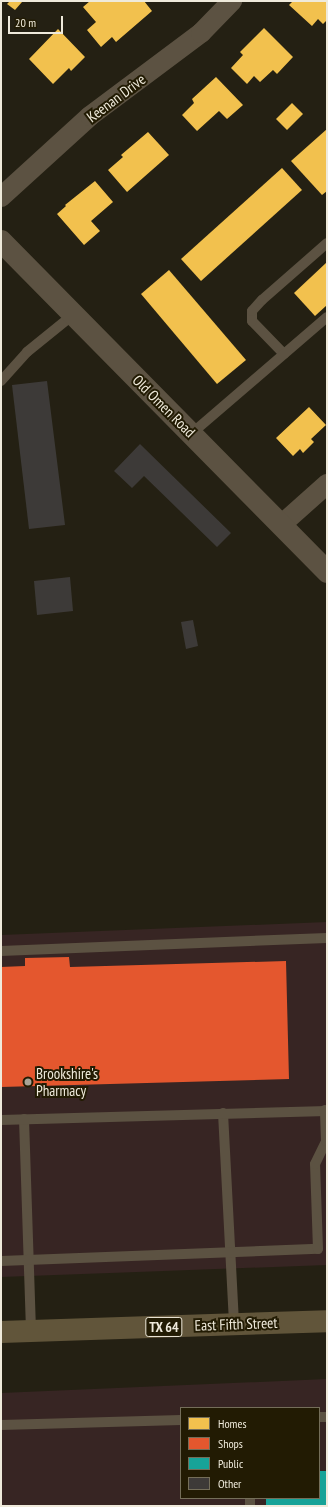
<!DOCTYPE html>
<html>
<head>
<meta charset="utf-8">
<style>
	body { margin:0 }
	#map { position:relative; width:328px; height:1507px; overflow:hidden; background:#242013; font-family:"PT Sans Narrow",sans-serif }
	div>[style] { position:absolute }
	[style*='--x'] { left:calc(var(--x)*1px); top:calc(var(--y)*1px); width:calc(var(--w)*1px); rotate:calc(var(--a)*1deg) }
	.commercial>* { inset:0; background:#372523 }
	.homes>* { inset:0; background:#f2c14e }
	.shops>* { inset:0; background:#e4572e }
	.public>* { inset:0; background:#17a398 }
	.building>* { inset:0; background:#3d3a38 }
	.service>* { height:10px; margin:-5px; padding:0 5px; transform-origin:5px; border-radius:5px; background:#5c5242 }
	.minor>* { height:20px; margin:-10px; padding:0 10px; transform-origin:10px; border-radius:10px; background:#5c5242 }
	.tertiary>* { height:22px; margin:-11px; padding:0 11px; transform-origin:11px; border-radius:11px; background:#5c5242 }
	.primary>* { height:22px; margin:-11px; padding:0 11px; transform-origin:11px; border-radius:11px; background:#61553a }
	.dots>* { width:11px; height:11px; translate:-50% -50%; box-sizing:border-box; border:2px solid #221b03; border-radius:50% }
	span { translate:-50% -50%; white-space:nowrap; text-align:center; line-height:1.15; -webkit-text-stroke:4px #221b03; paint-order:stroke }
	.shield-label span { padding:1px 3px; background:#221b03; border:1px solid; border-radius:3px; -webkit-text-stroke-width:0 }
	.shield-label { font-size:14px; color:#efeadb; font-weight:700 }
	.street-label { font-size:15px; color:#efeadb }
	.poi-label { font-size:15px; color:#efeadb }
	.left { translate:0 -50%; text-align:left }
	.frame { position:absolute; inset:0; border:2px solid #efeadb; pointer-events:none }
	.legend { position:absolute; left:180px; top:1407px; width:140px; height:92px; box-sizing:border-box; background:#221b03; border:1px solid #746e59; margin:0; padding:5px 7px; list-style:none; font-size:12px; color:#efeadb }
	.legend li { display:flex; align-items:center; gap:8px; height:20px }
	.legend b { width:20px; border:1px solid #746e59 }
	.scale { position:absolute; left:8px; top:16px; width:55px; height:18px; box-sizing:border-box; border:2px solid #efeadb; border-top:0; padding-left:5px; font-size:12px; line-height:14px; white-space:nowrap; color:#efeadb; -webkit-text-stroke:3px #221b03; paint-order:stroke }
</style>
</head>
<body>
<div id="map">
	<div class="commercial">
		<div style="clip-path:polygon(327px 922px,327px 1265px,1px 1277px,1px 935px)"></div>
		<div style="clip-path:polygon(evenodd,327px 1379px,327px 1506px,1px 1506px,1px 1393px,327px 1379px,181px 1408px,319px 1408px,319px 1498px,181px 1498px,181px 1408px)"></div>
	</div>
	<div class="homes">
		<div style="clip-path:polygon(10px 1px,21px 1px,22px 2px,15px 10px,7px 4px)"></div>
		<div style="clip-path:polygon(90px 1px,144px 1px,152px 11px,116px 42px,112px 37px,101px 47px,87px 30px,96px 22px,83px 7px)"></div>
		<div style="clip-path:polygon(293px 1px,327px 1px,327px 20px,323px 24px,318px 19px,312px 26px,289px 5px)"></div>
		<div style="clip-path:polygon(264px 28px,293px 57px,277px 74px,273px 70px,260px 82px,254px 76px,247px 84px,231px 68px,243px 55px,240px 52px)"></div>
		<div style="clip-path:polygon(58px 29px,85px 57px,71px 71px,69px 68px,53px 84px,29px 59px)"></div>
		<div style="clip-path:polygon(216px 77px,243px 105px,227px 119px,219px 111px,197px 131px,182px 115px,194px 103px,192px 99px)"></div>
		<div style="clip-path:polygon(292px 103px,303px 114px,287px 130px,276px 119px)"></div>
		<div style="clip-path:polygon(327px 129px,327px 191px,322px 195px,291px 161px)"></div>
		<div style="clip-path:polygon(148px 132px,169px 155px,127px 192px,108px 170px,123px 157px,121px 155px)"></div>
		<div style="clip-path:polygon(282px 168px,302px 190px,201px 281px,181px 259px)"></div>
		<div style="clip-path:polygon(95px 181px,113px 202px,91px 221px,100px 231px,84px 245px,57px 214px,66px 206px,65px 205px)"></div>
		<div style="clip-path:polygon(327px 262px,327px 305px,315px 316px,294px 293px)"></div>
		<div style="clip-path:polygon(169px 270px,246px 360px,217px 384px,141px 294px)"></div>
		<div style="clip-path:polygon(309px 407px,326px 425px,311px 439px,314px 442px,303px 453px,300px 449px,293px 456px,276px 438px)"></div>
	</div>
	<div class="shops">
		<div style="clip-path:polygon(69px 957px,70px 967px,286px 961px,289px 1079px,1px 1087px,1px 967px,25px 966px,25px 958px)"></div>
	</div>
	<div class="public">
		<div style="clip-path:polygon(319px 1471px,327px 1471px,327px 1506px,266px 1506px,266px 1498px,319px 1498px)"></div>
	</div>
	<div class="building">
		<div style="clip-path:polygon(47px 381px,65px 525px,29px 529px,12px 385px)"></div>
		<div style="clip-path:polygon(140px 444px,231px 533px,217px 547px,144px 476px,132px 488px,114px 471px)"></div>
		<div style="clip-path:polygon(70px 577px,73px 611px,37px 615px,34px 581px)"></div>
		<div style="clip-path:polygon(193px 620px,198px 646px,186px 649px,181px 622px)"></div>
	</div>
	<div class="service">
		<div style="--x:284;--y:354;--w:46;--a:-134.1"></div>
		<div style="--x:252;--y:321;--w:10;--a:-90"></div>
		<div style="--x:252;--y:311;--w:15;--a:-48"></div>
		<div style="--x:262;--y:300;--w:86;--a:-41.2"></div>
		<div style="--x:1;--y:381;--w:39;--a:-48"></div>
		<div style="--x:27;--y:352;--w:60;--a:-39"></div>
		<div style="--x:191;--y:434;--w:179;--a:-40.7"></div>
		<div style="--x:1;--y:951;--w:326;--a:-2.3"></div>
		<div style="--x:223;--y:1113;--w:211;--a:87"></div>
		<div style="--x:24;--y:1119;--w:212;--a:88.1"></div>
		<div style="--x:1;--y:1120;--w:326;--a:-1.6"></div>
		<div style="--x:1;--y:1261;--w:317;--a:-2.2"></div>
		<div style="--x:318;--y:1249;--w:85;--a:-92"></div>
		<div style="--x:315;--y:1164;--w:25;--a:-64"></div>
		<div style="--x:326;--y:1141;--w:31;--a:-92"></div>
		<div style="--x:319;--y:1417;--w:8;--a:0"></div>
		<div style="--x:1;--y:1425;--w:180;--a:-1.6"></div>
		<div style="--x:250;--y:1498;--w:8;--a:90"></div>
	</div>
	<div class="minor">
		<div style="--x:1;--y:197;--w:120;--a:-42.3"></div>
		<div style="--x:90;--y:116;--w:139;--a:-36.8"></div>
		<div style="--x:201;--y:33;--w:45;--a:-45.9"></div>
		<div style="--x:281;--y:525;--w:62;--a:-41.7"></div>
	</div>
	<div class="tertiary">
		<div style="--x:1;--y:241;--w:465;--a:45.4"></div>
	</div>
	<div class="primary">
		<div style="--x:1;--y:1332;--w:326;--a:-1.9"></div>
	</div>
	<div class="dots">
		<div style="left:28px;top:1082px;background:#a8a395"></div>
	</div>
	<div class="shield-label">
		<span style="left:164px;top:1327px">TX 64</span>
	</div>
	<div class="street-label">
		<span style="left:116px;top:98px;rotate:-37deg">Keenan Drive</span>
		<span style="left:164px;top:406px;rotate:45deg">Old Omen Road</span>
		<span style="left:236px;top:1324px;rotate:-2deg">East Fifth Street</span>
	</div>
	<div class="poi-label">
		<span class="left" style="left:36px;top:1082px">Brookshire's<br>Pharmacy</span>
	</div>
	<div class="frame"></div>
	<ul class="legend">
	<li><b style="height:11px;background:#f2c14e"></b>Homes</li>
	<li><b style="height:11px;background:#e4572e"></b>Shops</li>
	<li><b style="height:11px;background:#17a398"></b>Public</li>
	<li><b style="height:11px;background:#3d3a38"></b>Other</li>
	</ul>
	<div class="scale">20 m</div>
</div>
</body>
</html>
